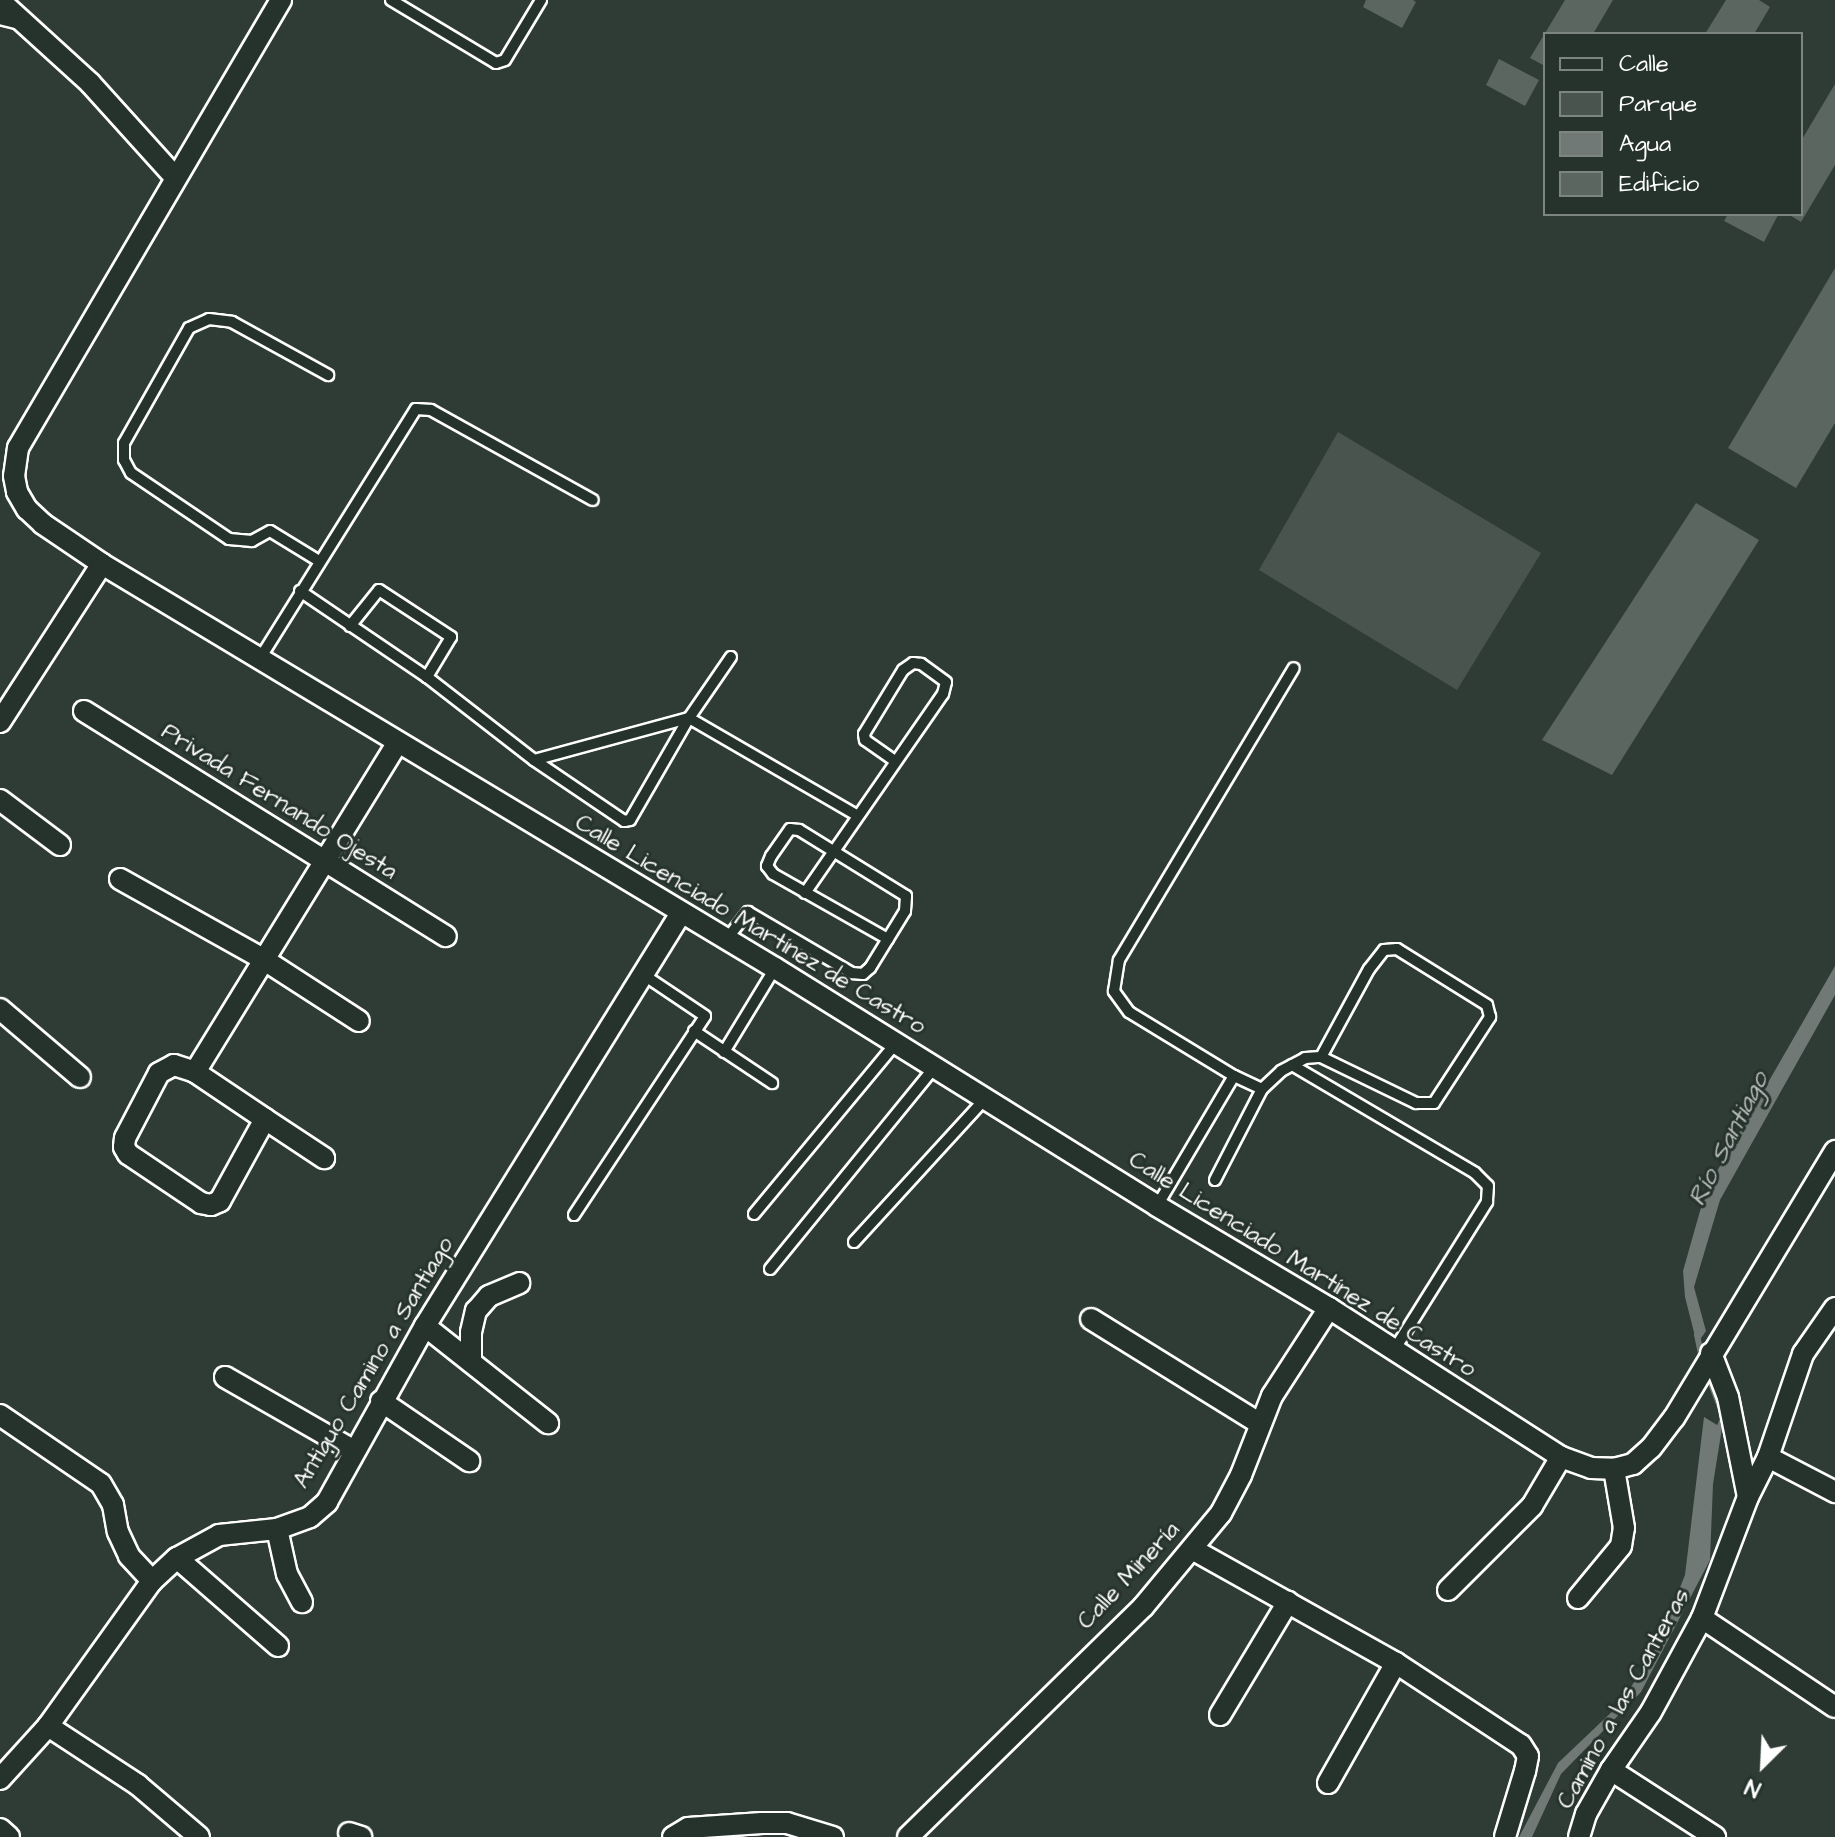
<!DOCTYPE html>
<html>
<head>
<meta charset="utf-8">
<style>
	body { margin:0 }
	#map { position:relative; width:1835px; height:1837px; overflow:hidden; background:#2f3b35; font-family:"Architects Daughter",sans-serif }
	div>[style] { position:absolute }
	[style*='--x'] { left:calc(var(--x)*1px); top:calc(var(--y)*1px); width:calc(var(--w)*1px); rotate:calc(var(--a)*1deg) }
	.green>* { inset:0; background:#4a544f }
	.water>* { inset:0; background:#707975 }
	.stream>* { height:6px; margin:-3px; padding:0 3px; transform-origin:3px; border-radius:3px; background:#707975 }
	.building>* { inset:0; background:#5b6661 }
	.roads { filter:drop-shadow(2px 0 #fff) drop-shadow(-2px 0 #fff) drop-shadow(0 2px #fff) drop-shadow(0 -2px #fff) }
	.lane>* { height:10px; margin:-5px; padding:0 5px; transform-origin:5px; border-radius:5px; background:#26332d }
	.street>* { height:20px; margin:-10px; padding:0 10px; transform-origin:10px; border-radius:10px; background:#26332d }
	span { translate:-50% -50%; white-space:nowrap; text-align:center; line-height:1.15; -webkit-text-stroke:6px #26332d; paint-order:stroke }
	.street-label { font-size:24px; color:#fff }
	.water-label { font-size:26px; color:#b8bcba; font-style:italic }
	.legend { position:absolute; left:1543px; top:32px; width:260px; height:184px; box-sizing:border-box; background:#26332d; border:2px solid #7d8581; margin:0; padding:10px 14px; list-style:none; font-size:24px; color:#fff }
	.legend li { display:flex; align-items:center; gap:16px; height:40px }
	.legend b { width:40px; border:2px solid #7d8581 }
	.north { position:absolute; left:1723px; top:1725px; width:80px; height:80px; -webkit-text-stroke:6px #26332d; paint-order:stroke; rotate:204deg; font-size:22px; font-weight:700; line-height:32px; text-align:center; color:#fff }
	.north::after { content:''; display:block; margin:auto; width:28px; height:36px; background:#fff; clip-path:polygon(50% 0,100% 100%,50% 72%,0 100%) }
</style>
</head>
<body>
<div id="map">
	<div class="green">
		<div style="clip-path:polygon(1338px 432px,1541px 553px,1457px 690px,1259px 570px)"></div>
	</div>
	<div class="water">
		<div style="clip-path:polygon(1835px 966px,1835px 995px,1720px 1200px,1694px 1287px,1706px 1331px,1697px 1344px,1685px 1297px,1683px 1271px,1700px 1211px,1712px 1180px)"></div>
		<div style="clip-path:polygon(1704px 1417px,1722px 1428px,1713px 1484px,1710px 1560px,1641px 1692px,1561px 1774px,1532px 1837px,1519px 1837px,1558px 1763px,1619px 1705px,1654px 1652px,1685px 1575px)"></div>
	</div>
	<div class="stream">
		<div style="--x:1697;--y:1335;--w:25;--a:78"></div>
		<div style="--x:1707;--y:1373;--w:47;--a:68.9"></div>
		<div style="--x:1724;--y:1417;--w:17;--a:114"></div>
	</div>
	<div class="building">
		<div style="clip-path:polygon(1366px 0,1413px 0,1416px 2px,1402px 28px,1363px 7px)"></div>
		<div style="clip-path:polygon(1565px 0,1613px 0,1593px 34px,1545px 34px,1545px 66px,1530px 58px)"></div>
		<div style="clip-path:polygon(1726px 0,1759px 0,1770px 7px,1754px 34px,1705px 34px)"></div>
		<div style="clip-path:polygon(1499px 59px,1539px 80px,1525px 106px,1486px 85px)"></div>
		<div style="clip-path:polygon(1835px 84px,1835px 165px,1801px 222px,1788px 214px,1801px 214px,1801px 141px)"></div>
		<div style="clip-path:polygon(1728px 214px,1775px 214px,1778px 215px,1764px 242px,1724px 221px)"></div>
		<div style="clip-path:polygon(1835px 268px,1835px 423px,1796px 488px,1728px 448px)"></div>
		<div style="clip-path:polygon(1696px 503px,1759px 540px,1612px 775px,1542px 740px)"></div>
	</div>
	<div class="roads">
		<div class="lane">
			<div style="--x:391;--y:0;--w:122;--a:31"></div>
			<div style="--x:496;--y:63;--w:9;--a:-18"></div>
			<div style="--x:505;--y:60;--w:70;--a:-59"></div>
			<div style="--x:0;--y:19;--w:21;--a:14"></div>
			<div style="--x:319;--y:561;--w:57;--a:-148.5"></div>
			<div style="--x:270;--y:531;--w:21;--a:151"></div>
			<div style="--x:252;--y:541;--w:23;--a:-175"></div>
			<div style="--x:229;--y:539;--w:118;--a:-146"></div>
			<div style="--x:131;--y:473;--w:15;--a:-118"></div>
			<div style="--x:124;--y:460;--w:17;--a:-90"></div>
			<div style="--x:124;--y:443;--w:132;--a:-60.5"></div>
			<div style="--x:189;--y:328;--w:22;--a:-24"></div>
			<div style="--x:209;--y:319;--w:23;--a:7"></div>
			<div style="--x:232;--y:322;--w:110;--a:28.9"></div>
			<div style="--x:300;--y:591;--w:153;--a:34.1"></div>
			<div style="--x:427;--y:677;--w:135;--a:37.8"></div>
			<div style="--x:534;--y:760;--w:161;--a:-15.2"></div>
			<div style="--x:689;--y:718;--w:74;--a:-55.5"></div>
			<div style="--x:350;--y:626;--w:46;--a:-51.1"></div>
			<div style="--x:379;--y:590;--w:86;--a:33.1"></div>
			<div style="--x:451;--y:637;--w:47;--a:121"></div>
			<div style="--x:259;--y:660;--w:296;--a:-58"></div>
			<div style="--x:416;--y:409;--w:15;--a:4"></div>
			<div style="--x:431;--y:410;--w:185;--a:29.1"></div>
			<div style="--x:534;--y:760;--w:109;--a:34.1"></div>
			<div style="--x:624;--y:821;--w:6;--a:-9"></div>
			<div style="--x:630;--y:820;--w:118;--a:-60"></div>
			<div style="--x:689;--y:718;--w:193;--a:30.1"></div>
			<div style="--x:805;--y:893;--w:242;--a:-55.3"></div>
			<div style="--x:943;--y:694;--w:12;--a:-76"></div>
			<div style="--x:946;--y:682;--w:31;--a:-144"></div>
			<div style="--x:921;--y:664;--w:8;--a:-173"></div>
			<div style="--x:913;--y:663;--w:12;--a:145"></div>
			<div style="--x:903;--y:670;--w:75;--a:121.4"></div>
			<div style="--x:864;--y:734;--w:6;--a:81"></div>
			<div style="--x:865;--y:740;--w:37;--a:35"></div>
			<div style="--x:726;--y:940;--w:36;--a:-52"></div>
			<div style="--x:748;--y:912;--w:121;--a:30.4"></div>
			<div style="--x:852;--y:973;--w:11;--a:5"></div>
			<div style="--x:863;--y:974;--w:9;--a:-41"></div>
			<div style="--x:870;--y:968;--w:67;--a:-58.4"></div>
			<div style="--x:905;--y:911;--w:15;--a:-86"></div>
			<div style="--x:906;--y:896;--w:126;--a:-148.3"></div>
			<div style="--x:799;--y:830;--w:9;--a:-174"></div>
			<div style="--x:790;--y:829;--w:33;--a:125"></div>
			<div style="--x:771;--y:856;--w:11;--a:112"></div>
			<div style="--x:767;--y:866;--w:10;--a:53"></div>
			<div style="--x:773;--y:874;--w:132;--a:29.5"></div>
			<div style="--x:694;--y:1031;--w:94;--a:33.7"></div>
			<div style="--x:724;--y:1052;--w:98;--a:-58.7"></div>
			<div style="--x:1292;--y:1065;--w:212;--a:30.5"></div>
			<div style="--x:1475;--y:1173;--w:18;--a:45"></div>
			<div style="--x:1488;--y:1186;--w:16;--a:94"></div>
			<div style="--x:1487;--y:1202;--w:175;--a:122.1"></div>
			<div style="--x:1262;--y:1089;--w:26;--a:-43"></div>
			<div style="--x:1281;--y:1071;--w:27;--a:-28"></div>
			<div style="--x:1305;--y:1058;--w:16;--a:-4"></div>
			<div style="--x:1321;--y:1057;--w:106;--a:25.8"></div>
			<div style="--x:1416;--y:1103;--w:18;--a:0"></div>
			<div style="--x:1434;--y:1103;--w:103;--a:-56.9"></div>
			<div style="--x:1490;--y:1017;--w:12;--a:-104"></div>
			<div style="--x:1487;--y:1005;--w:106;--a:-148.1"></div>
			<div style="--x:1397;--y:949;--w:13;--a:176"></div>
			<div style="--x:1384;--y:950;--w:24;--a:128"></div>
			<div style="--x:1369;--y:969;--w:100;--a:118.6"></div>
			<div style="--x:1215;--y:1180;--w:102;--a:-62.7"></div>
			<div style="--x:1262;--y:1089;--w:31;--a:-155"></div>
			<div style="--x:1157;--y:1206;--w:151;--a:-59.4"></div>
			<div style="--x:1234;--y:1076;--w:123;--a:-148.6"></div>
			<div style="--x:1129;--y:1012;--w:26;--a:-126"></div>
			<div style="--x:1114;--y:991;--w:31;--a:-81"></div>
			<div style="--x:1119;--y:960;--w:340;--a:-59.1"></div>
			<div style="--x:754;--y:1214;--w:222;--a:-50.3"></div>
			<div style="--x:574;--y:1215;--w:238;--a:-56.6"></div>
			<div style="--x:705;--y:1016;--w:73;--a:-146.1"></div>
			<div style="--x:854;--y:1242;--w:194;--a:-47.5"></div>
			<div style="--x:770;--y:1269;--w:261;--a:-50.8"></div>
		</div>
		<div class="street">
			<div style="--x:281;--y:0;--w:519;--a:120.42"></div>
			<div style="--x:18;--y:448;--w:28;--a:98"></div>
			<div style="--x:14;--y:476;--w:16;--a:79"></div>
			<div style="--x:17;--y:492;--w:20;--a:60"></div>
			<div style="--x:27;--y:509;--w:22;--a:43"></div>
			<div style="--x:43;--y:524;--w:71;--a:34.1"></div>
			<div style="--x:102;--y:564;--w:785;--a:30.98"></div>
			<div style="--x:775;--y:968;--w:450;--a:31.9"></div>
			<div style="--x:1157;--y:1206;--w:200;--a:30.7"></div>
			<div style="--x:1329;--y:1308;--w:276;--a:32.7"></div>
			<div style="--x:1561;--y:1457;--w:32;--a:20"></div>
			<div style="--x:1591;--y:1468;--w:23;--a:2"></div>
			<div style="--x:1614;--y:1469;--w:20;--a:-15"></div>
			<div style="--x:1633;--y:1464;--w:24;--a:-42"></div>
			<div style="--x:1651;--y:1448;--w:38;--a:-53"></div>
			<div style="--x:1674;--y:1418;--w:312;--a:-58.9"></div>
			<div style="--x:0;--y:1;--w:122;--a:42.3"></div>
			<div style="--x:90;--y:83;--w:127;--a:47.9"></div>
			<div style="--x:84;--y:711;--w:426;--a:31.9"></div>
			<div style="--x:0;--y:722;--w:188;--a:-57.2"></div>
			<div style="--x:0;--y:800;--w:75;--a:36.9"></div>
			<div style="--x:120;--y:879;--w:164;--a:29.2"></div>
			<div style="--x:263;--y:959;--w:114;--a:32.9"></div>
			<div style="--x:0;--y:1009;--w:105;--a:40.4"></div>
			<div style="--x:195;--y:1072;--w:387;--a:-58.4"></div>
			<div style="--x:265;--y:1119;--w:94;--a:118.8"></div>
			<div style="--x:220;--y:1201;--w:10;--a:156"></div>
			<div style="--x:211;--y:1205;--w:10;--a:-169"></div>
			<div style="--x:201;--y:1203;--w:88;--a:-146.1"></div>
			<div style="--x:128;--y:1154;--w:8;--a:-120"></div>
			<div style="--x:124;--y:1147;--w:9;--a:-84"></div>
			<div style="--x:125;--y:1138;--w:73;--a:-62.4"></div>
			<div style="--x:159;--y:1073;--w:17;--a:-28"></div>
			<div style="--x:174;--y:1065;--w:22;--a:18"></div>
			<div style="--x:195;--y:1072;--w:84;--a:33.9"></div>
			<div style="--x:265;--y:1119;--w:71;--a:33.5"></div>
			<div style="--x:1091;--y:1319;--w:198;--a:31.8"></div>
			<div style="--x:425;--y:1326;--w:157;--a:38.3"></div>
			<div style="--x:1711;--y:1353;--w:47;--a:68.9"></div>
			<div style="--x:1728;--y:1397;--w:102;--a:78.7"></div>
			<div style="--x:471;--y:1362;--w:30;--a:-90"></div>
			<div style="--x:471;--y:1332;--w:22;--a:-77"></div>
			<div style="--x:476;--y:1311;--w:20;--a:-49"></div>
			<div style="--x:489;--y:1296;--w:33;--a:-23"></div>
			<div style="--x:225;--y:1377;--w:149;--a:29.8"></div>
			<div style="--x:381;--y:1401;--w:107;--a:34.3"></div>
			<div style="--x:0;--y:1415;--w:122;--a:34.3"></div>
			<div style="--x:101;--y:1484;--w:24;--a:60"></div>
			<div style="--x:113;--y:1505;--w:27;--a:80"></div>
			<div style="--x:118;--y:1532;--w:26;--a:65"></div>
			<div style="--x:129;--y:1556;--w:34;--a:47"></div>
			<div style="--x:1768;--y:1457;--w:76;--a:27.6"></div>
			<div style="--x:277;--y:1529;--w:46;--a:77.5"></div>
			<div style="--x:287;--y:1574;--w:32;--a:62"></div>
			<div style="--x:1192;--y:1549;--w:234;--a:29.2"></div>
			<div style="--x:1396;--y:1663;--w:149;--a:33.3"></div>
			<div style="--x:1521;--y:1745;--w:13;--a:58"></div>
			<div style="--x:1528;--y:1756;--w:15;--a:101"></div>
			<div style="--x:1525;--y:1771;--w:69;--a:106.9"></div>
			<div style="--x:177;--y:1558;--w:134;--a:41.1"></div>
			<div style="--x:1448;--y:1590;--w:119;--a:-45"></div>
			<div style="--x:1532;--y:1506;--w:57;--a:-59.4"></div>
			<div style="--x:1578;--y:1598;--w:67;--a:-50.4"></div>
			<div style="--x:1621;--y:1546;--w:18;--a:-81"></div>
			<div style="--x:1624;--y:1528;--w:60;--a:-99.6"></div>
			<div style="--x:1702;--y:1618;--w:160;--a:33.8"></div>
			<div style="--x:1220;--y:1715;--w:132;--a:-59"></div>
			<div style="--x:48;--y:1726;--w:108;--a:33.2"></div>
			<div style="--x:138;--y:1785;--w:80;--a:40.4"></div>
			<div style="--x:1611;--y:1770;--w:124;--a:32.8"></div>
			<div style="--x:0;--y:1779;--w:72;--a:-47.8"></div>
			<div style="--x:48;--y:1726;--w:178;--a:-54.4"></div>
			<div style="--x:152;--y:1581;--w:34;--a:-43"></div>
			<div style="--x:177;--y:1558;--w:48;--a:-28.7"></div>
			<div style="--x:219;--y:1535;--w:58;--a:-5.9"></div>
			<div style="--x:277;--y:1529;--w:35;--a:-20"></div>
			<div style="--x:310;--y:1517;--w:23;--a:-41"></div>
			<div style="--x:327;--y:1502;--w:201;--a:-60.9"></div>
			<div style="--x:425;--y:1326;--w:485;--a:-58.2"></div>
			<div style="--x:1328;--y:1783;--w:138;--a:-60.5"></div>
			<div style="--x:0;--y:1829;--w:12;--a:42"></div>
			<div style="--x:349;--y:1833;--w:13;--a:18"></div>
			<div style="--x:673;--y:1837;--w:17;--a:-31"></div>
			<div style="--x:688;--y:1828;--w:74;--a:-3.9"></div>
			<div style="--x:762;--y:1823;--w:25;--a:0"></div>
			<div style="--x:787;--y:1823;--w:48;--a:16.9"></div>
			<div style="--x:908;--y:1837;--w:329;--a:-44.4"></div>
			<div style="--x:1143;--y:1607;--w:122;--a:-50.3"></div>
			<div style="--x:1221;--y:1513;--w:43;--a:-62.2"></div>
			<div style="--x:1241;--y:1475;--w:85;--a:-68.6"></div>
			<div style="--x:1272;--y:1396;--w:105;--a:-57.1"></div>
			<div style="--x:1579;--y:1837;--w:24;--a:-73"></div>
			<div style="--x:1586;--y:1814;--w:51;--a:-60.4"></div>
			<div style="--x:1611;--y:1770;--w:70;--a:-55.4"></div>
			<div style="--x:1651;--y:1712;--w:107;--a:-61.5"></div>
			<div style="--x:1702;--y:1618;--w:129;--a:-69.2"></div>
			<div style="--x:1748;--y:1497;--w:45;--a:-63.4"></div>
			<div style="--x:1768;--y:1457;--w:109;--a:-71.2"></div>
			<div style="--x:1803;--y:1354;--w:56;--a:-55.2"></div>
		</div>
	</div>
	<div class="street-label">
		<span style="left:279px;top:802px;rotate:32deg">Privada Fernando Ojesta</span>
		<span style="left:750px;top:925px;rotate:31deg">Calle Licenciado Martínez de Castro</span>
		<span style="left:1302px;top:1265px;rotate:32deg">Calle Licenciado Martínez de Castro</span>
		<span style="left:374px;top:1363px;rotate:-59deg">Antiguo Camino a Santiago</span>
		<span style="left:1129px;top:1576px;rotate:-47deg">Calle Minería</span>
		<span style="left:1624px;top:1699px;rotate:-61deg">Camino a las Canteras</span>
	</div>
	<div class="water-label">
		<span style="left:1729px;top:1139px;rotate:-63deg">Río Santiago</span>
	</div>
	<ul class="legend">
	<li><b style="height:10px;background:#26332d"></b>Calle</li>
	<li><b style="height:22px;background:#4a544f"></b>Parque</li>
	<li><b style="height:22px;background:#707975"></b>Agua</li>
	<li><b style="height:22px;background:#5b6661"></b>Edificio</li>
	</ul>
	<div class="north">N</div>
</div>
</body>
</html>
